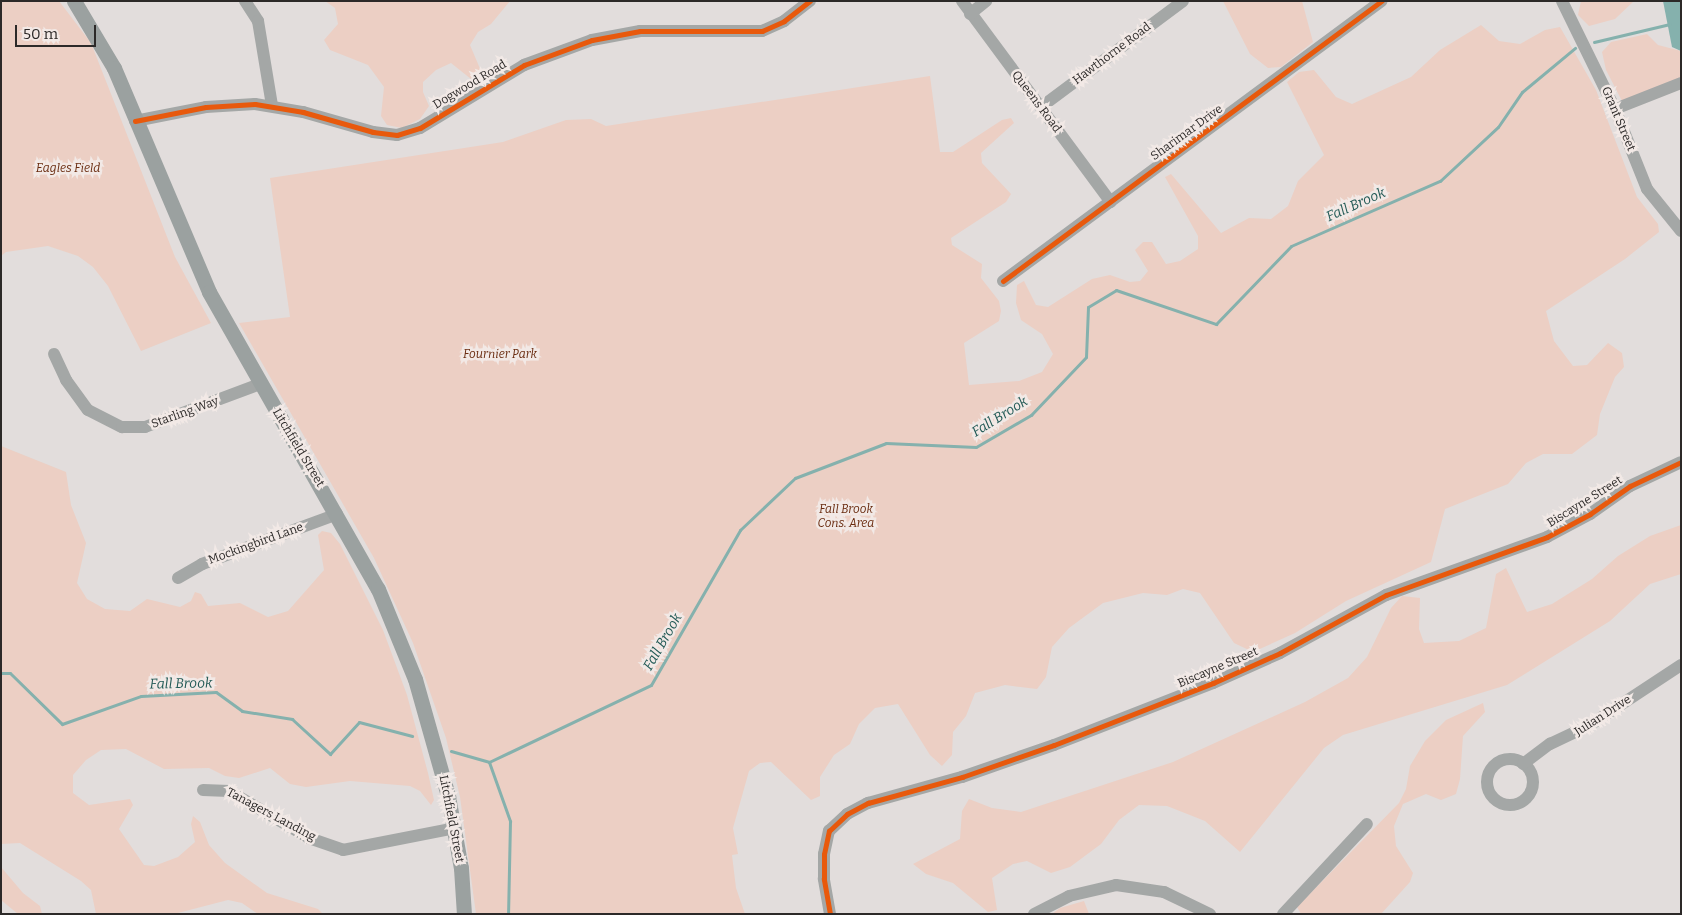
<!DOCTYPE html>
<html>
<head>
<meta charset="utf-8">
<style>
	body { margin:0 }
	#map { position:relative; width:1682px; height:915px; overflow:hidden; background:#e2dddc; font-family:Bitter,serif }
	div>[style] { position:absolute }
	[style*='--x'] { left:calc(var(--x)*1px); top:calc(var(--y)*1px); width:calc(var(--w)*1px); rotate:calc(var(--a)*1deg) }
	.green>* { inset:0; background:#eccfc4 }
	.water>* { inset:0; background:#85b1ad }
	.stream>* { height:3px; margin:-1.5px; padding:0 1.5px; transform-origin:1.5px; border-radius:1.5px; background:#85b1ad }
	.minor>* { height:12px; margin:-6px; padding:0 6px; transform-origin:6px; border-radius:6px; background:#a4a7a6 }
	.minor>.ring { margin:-6px; padding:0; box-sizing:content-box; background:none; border:12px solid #a4a7a6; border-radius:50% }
	.major>* { height:15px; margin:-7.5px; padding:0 7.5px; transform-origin:7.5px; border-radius:7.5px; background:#9ba1a0 }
	.cycleway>* { height:5px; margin:-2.5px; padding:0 2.5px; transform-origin:2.5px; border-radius:2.5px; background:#e8590c }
	span { translate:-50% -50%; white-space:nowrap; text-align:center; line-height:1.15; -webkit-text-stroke:5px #f2e9e6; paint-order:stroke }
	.street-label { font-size:12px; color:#2c2928 }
	.park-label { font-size:12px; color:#6a2c10; font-style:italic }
	.water-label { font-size:14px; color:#225a56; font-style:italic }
	.frame { position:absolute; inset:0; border:2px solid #2c2928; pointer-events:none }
	.scale { position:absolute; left:15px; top:25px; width:81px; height:22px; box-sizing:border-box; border:2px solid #2c2928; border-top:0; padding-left:6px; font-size:15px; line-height:18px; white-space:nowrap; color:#2c2928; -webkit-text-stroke:4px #f2e9e6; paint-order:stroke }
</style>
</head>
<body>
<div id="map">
	<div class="green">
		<div style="clip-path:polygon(1px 1px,59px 1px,91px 43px,175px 257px,211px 323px,141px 351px,108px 286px,93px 267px,78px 256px,48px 246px,6px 252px,1px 256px)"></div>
		<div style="clip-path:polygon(325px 1px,510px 1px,491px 24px,478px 32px,470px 45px,481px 71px,479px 80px,471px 79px,451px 63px,436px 70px,423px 82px,423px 92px,429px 106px,420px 119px,402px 128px,387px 125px,381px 116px,384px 87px,368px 65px,330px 50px,324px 40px,338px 24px,335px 8px)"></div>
		<div style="clip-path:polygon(1223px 1px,1302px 1px,1313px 42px,1281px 67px,1268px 68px,1250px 54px)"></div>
		<div style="clip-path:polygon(1581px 1px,1634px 1px,1615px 19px,1589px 26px,1578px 15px)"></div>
		<div style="clip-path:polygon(1481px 25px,1499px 41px,1520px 44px,1545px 30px,1560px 27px,1596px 90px,1637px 197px,1658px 224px,1659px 232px,1625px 259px,1546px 311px,1554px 341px,1573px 366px,1587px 365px,1608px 343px,1622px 353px,1624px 367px,1615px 377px,1600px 414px,1597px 435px,1572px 454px,1543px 454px,1526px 463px,1508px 484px,1445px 509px,1431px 562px,1346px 601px,1295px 633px,1253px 652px,1234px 643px,1200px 593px,1183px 589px,1167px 595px,1143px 593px,1103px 603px,1069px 628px,1052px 647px,1046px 677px,1037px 689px,1005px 685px,975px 693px,966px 716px,953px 732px,952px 755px,942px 766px,930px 755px,898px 704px,875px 708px,859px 724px,850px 744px,834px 755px,820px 777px,820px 796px,811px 800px,771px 762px,760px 763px,749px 771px,733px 828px,738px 854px,732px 855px,736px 888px,745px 914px,476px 914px,460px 797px,446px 738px,413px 643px,374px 558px,239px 323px,290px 317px,270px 178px,503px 142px,566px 120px,591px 119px,606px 126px,930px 76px,940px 152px,953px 152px,1002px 120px,1011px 118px,1014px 123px,981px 153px,982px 163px,1011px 194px,1006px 202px,951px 238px,952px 245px,982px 264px,981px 278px,999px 301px,1001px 311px,999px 321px,964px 343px,969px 385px,1019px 381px,1042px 372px,1053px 354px,1042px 334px,1021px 320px,1016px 303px,1017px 285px,1024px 281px,1036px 305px,1048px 307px,1092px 279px,1110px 275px,1130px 282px,1140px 281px,1148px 271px,1135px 250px,1143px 242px,1152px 242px,1166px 264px,1180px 261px,1198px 249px,1198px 236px,1165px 177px,1171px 174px,1221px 233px,1249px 218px,1271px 219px,1288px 206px,1298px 181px,1324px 155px,1287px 82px,1299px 72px,1314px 70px,1336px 97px,1352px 104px,1411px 77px,1440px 50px)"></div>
		<div style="clip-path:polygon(1647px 34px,1658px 45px,1681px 51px,1681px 80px,1622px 101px,1606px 70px,1602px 52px,1611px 42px)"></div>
		<div style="clip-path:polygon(1px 446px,66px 472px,71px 505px,86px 543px,77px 583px,87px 599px,105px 609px,130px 611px,147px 599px,180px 607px,191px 601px,195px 592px,201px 594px,208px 606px,240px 603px,268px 617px,288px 611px,324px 570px,318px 535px,322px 531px,331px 533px,340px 544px,383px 630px,407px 695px,428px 773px,434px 800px,431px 805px,420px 791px,410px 786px,350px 781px,306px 787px,290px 784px,270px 768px,239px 778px,225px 776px,209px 768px,164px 769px,126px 749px,101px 750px,86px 760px,73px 775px,73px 793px,89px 805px,130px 799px,133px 805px,119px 829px,144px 865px,154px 866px,178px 857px,195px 842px,191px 824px,193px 816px,200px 822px,209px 845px,225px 863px,267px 893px,318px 909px,323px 914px,258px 914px,242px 903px,228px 900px,174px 914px,96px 914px,91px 890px,81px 881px,20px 843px,1px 844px)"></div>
		<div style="clip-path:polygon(1681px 525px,1681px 574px,1650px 584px,1610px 621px,1507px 685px,1343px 735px,1324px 748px,1240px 852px,1205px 821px,1167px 806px,1139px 805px,1119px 820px,1101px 844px,1070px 867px,1051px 873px,1027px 861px,1013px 864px,992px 878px,997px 910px,988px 912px,953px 883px,926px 874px,913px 864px,960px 839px,962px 811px,969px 799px,992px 808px,1021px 812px,1173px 762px,1305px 702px,1348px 678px,1367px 657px,1391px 608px,1402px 596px,1420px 598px,1419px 629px,1424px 643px,1459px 641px,1486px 628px,1496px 574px,1506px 568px,1527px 612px,1552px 604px,1592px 579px,1618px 556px,1650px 536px)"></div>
		<div style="clip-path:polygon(1483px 703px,1485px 712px,1463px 736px,1460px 779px,1456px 794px,1441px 800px,1426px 794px,1403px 804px,1394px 826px,1396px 846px,1413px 873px,1410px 882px,1381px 914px,1301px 914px,1297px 907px,1399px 803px,1406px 789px,1410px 766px,1425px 741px,1446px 720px)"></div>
		<div style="clip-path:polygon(1px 867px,23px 893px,40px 906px,42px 914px,18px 914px,1px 900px)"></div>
		<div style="clip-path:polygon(1084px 901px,1089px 914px,1052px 914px,1060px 908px)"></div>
	</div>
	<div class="water">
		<div style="clip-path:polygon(1663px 1px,1681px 1px,1681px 51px,1672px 47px)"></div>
	</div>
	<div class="stream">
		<div style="--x:1594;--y:42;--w:78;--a:-13.3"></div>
		<div style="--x:1;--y:673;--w:9;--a:0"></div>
		<div style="--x:10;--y:673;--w:73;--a:44.4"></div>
		<div style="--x:62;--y:724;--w:84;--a:-19.5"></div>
		<div style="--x:141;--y:696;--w:75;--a:-3.1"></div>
		<div style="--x:216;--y:692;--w:32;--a:36"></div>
		<div style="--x:242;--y:711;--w:51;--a:9.1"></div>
		<div style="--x:292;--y:719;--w:52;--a:42.6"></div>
		<div style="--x:330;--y:754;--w:43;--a:-47.8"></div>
		<div style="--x:359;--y:722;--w:55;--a:14.8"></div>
		<div style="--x:451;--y:751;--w:40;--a:16"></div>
		<div style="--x:489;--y:762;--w:179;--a:-25.4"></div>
		<div style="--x:651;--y:685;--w:179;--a:-60.1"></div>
		<div style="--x:740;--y:530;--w:76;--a:-43.4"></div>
		<div style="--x:795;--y:478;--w:97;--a:-21"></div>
		<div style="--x:886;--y:443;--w:90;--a:2.5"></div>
		<div style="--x:976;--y:447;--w:64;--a:-30.2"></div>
		<div style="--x:1031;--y:415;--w:80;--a:-46.5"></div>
		<div style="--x:1086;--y:357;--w:50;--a:-87.7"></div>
		<div style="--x:1088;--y:307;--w:33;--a:-31"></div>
		<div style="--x:1116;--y:290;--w:106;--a:18.8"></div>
		<div style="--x:1216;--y:324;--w:108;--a:-46.1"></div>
		<div style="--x:1291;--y:246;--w:163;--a:-23.6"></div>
		<div style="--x:1440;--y:181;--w:79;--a:-43"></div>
		<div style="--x:1498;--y:127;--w:42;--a:-55.6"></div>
		<div style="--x:1522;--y:92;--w:69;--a:-39.7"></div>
		<div style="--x:489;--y:762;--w:63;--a:70.4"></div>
		<div style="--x:510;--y:821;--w:93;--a:91.2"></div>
	</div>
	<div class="minor">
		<div style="--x:245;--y:1;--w:24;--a:57"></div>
		<div style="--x:258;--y:21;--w:86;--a:80.6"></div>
		<div style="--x:962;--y:1;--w:250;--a:53.5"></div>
		<div style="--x:1562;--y:1;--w:120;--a:63.9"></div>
		<div style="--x:1615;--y:109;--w:86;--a:68.2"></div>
		<div style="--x:1647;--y:189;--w:54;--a:51"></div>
		<div style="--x:970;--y:14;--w:21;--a:-39"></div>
		<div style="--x:1041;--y:107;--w:177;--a:-36.7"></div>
		<div style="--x:1615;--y:109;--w:71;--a:-21.5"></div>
		<div style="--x:135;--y:121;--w:72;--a:-11.2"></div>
		<div style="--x:206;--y:107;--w:49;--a:-3.5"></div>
		<div style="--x:255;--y:104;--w:49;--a:9.5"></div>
		<div style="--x:303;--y:112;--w:73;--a:15.9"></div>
		<div style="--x:373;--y:132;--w:24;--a:7"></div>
		<div style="--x:397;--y:135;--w:24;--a:-17"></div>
		<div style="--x:420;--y:128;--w:122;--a:-31.2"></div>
		<div style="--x:524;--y:65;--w:72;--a:-20.2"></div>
		<div style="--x:592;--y:40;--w:49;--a:-10.6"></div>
		<div style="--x:640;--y:31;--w:122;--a:0"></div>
		<div style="--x:762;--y:31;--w:24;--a:-24"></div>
		<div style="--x:784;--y:21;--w:33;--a:-38"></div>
		<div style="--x:1003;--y:281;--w:471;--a:-36.5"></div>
		<div style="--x:54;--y:354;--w:29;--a:65"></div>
		<div style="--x:66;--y:380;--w:37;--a:54"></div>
		<div style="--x:88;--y:410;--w:38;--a:27"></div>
		<div style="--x:122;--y:427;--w:23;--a:0"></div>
		<div style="--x:145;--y:427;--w:123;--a:-20.5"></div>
		<div style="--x:178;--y:578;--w:28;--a:-30"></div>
		<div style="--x:202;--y:564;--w:144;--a:-20.3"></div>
		<div class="ring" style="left:1487px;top:759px;width:34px;height:34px"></div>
		<div style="--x:1523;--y:764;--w:34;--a:-37"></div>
		<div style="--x:1550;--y:744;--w:44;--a:-25.4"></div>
		<div style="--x:1590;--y:725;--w:109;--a:-33.4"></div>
		<div style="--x:203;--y:790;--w:26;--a:2"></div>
		<div style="--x:229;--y:791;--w:93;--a:30.4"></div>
		<div style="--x:309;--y:838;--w:36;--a:19"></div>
		<div style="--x:343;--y:850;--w:114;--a:-11.1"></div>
		<div style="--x:830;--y:914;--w:36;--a:-100"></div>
		<div style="--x:824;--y:879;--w:25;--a:-90"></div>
		<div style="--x:824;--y:854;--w:24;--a:-78"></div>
		<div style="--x:829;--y:831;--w:25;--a:-43"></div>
		<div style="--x:847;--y:814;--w:24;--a:-28"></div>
		<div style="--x:868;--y:803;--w:98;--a:-15.5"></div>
		<div style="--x:962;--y:777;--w:97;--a:-19.2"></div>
		<div style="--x:1054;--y:745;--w:171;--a:-21.3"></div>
		<div style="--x:1213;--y:683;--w:73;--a:-24.1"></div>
		<div style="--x:1280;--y:653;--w:121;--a:-28.7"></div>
		<div style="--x:1386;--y:595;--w:171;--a:-19.8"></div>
		<div style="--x:1547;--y:537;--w:49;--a:-28.1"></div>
		<div style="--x:1590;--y:514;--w:49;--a:-35"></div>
		<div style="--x:1630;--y:486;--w:56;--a:-25.2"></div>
		<div style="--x:1034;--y:914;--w:39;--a:-27"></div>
		<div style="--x:1069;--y:896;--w:48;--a:-13.2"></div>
		<div style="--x:1116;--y:885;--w:49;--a:8.3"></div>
		<div style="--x:1164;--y:892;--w:51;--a:25.6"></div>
		<div style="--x:1283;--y:914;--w:123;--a:-47"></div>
	</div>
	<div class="major">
		<div style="--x:74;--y:1;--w:78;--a:59.2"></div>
		<div style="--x:114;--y:68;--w:243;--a:67"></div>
		<div style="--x:209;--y:292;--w:342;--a:60.4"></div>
		<div style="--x:378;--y:589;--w:97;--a:67.7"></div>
		<div style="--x:415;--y:679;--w:122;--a:74.2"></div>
		<div style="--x:448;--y:796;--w:73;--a:79.8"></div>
		<div style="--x:461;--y:868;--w:46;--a:86.3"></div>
	</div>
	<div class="cycleway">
		<div style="--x:135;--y:121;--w:72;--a:-11.2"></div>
		<div style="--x:206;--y:107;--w:49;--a:-3.5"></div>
		<div style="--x:255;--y:104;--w:49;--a:9.5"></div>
		<div style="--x:303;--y:112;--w:73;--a:15.9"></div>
		<div style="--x:373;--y:132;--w:24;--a:7"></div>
		<div style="--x:397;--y:135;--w:24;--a:-17"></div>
		<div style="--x:420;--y:128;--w:122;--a:-31.2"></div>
		<div style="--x:524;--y:65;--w:72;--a:-20.2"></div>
		<div style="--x:592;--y:40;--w:49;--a:-10.6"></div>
		<div style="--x:640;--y:31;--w:122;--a:0"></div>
		<div style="--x:762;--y:31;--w:24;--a:-24"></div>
		<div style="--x:784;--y:21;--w:33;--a:-38"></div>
		<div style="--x:1003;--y:281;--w:471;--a:-36.5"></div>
		<div style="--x:830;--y:914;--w:36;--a:-100"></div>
		<div style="--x:824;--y:879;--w:25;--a:-90"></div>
		<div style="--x:824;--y:854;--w:24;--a:-78"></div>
		<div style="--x:829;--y:831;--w:25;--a:-43"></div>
		<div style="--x:847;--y:814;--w:24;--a:-28"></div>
		<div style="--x:868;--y:803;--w:98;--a:-15.5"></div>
		<div style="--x:962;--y:777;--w:97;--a:-19.2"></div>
		<div style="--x:1054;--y:745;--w:171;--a:-21.3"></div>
		<div style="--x:1213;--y:683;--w:73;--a:-24.1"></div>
		<div style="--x:1280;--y:653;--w:121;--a:-28.7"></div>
		<div style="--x:1386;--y:595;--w:171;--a:-19.8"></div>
		<div style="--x:1547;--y:537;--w:49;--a:-28.1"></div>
		<div style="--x:1590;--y:514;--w:49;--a:-35"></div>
		<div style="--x:1630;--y:486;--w:56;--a:-25.2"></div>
	</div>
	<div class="street-label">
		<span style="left:1112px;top:54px;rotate:-37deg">Hawthorne Road</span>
		<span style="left:470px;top:85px;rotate:-31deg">Dogwood Road</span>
		<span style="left:1036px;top:102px;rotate:53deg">Queens Road</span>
		<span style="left:1618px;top:119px;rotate:67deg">Grant Street</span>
		<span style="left:1187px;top:133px;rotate:-36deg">Sharimar Drive</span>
		<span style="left:185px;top:413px;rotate:-20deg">Starling Way</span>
		<span style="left:298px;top:448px;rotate:59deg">Litchfield Street</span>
		<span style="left:1585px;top:502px;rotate:-32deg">Biscayne Street</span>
		<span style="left:256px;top:544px;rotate:-20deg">Mockingbird Lane</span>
		<span style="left:1218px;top:668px;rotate:-23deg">Biscayne Street</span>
		<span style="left:1603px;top:716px;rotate:-33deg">Julian Drive</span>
		<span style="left:271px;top:815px;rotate:28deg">Tanagers Landing</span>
		<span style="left:451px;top:819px;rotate:79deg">Litchfield Street</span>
	</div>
	<div class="park-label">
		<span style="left:68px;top:169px">Eagles Field</span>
		<span style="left:500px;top:355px">Fournier Park</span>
		<span style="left:846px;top:517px">Fall Brook<br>Cons. Area</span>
	</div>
	<div class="water-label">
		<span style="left:1356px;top:205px;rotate:-24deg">Fall Brook</span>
		<span style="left:1000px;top:417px;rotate:-32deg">Fall Brook</span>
		<span style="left:663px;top:642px;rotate:-60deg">Fall Brook</span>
		<span style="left:181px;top:684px;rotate:-1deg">Fall Brook</span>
	</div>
	<div class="frame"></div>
	<div class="scale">50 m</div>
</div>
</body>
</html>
